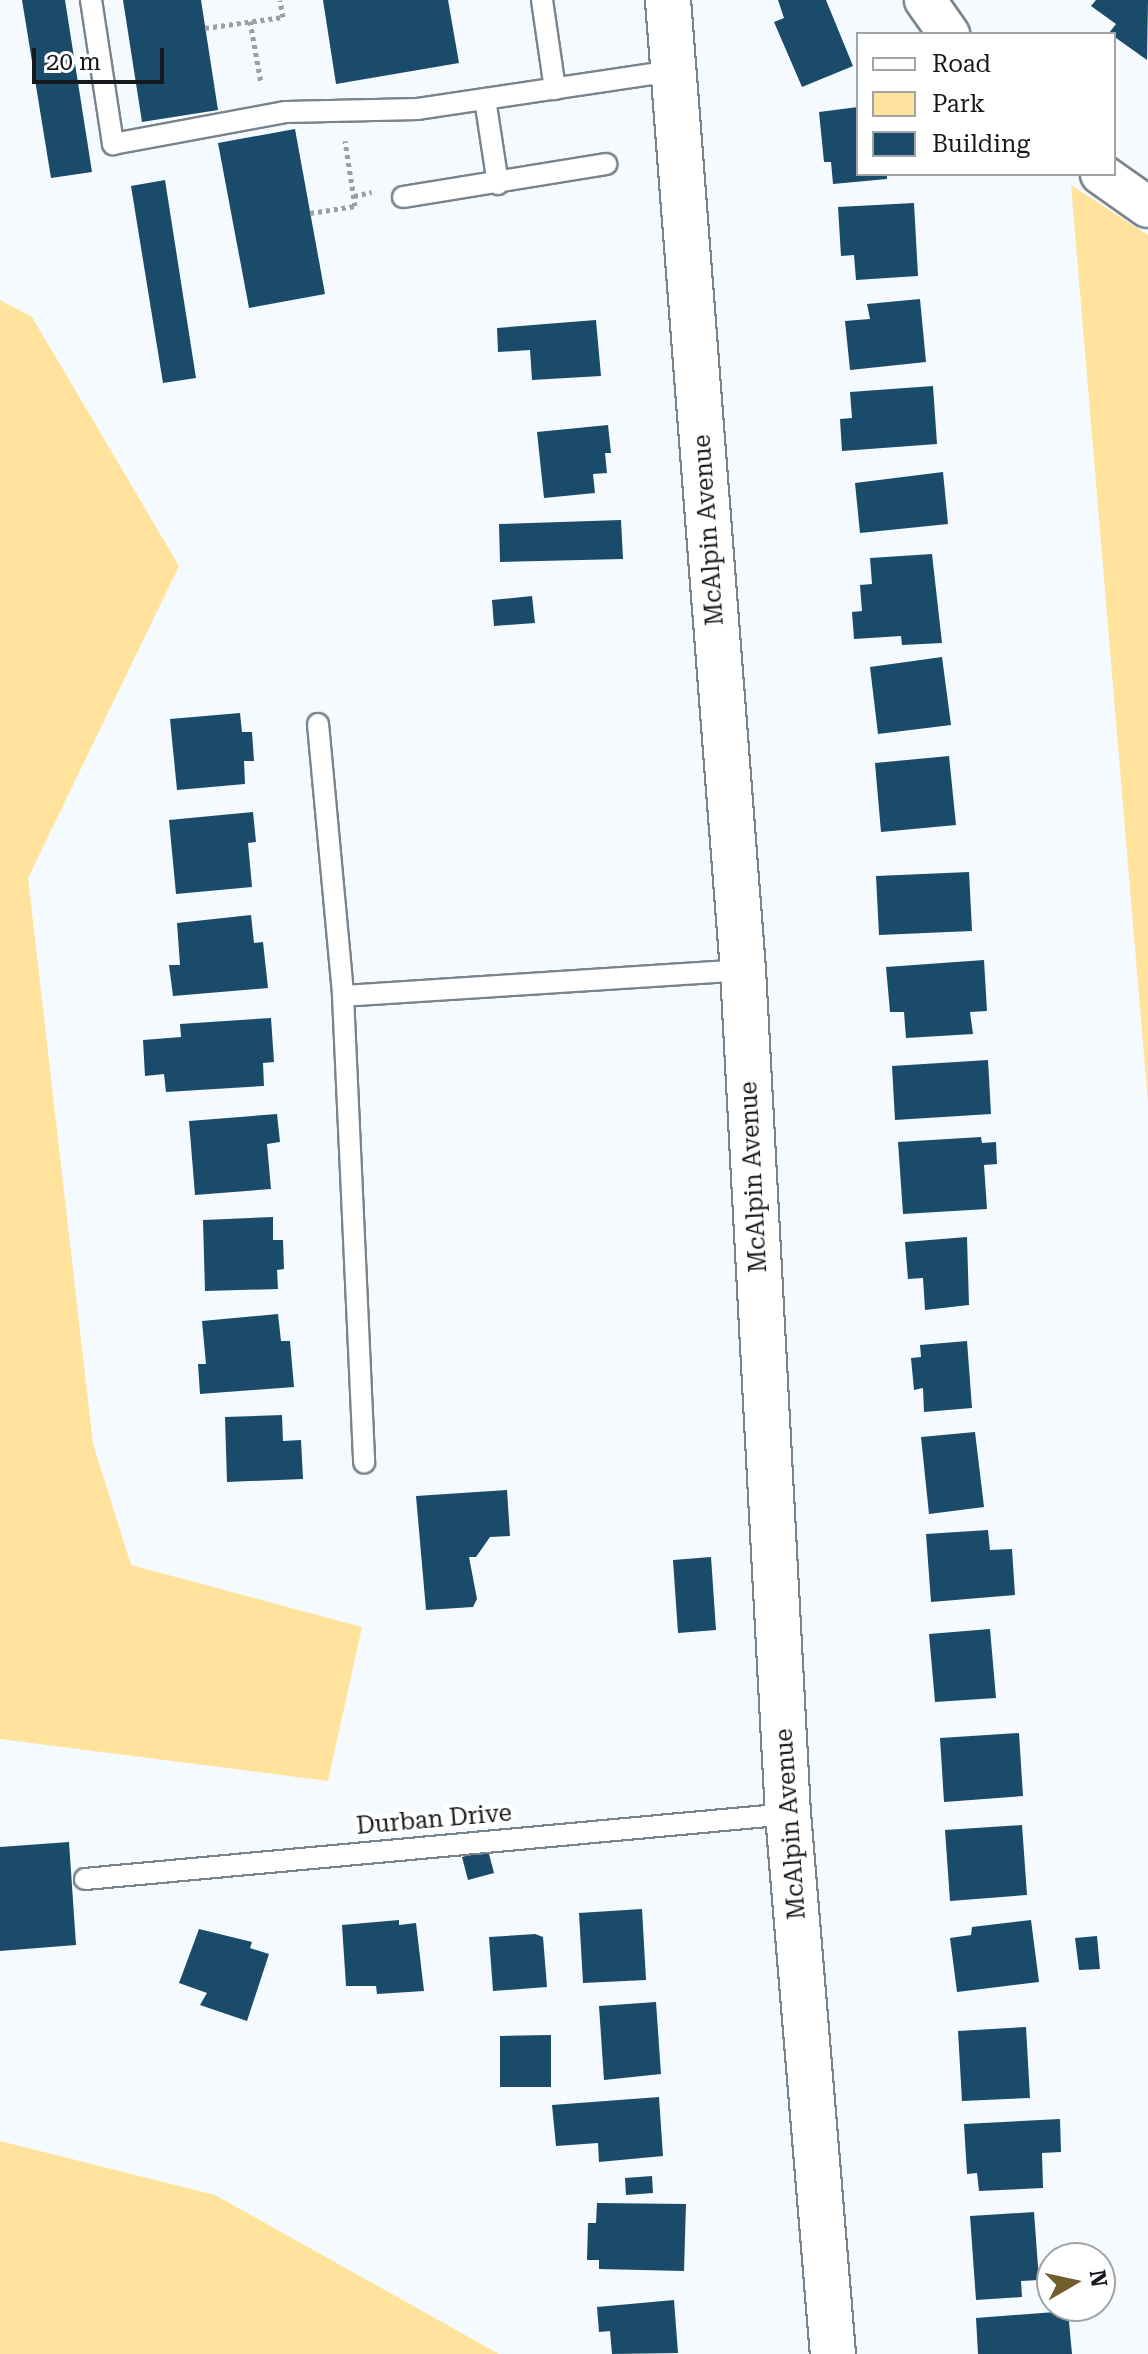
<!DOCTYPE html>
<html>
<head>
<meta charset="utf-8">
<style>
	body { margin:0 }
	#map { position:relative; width:1148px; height:2354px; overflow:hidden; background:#f5fafe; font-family:"Roboto Serif",serif }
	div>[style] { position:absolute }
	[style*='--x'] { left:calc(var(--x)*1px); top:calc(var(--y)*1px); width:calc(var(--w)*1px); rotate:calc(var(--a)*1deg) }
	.green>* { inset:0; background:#ffe39c }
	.building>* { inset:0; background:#1a4b6b }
	.path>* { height:5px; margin-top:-2.5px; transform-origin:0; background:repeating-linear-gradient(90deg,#9b9fa3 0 4px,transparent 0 8px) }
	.roads { filter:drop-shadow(2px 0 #79848d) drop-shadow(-2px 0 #79848d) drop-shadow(0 2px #79848d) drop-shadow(0 -2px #79848d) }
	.service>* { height:20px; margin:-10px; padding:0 10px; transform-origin:10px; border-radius:10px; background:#fff }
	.minor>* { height:40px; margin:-20px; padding:0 20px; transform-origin:20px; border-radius:20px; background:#fff }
	.tertiary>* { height:44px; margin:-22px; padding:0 22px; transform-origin:22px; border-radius:22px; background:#fff }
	span { translate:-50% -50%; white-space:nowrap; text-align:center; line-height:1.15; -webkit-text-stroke:8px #fff; paint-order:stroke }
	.street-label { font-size:24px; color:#15191d }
	.legend { position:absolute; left:856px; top:32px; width:260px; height:144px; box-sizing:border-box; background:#fff; border:2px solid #a1a3a5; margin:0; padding:10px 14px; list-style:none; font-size:24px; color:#15191d }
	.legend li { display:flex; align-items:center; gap:16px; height:40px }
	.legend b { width:40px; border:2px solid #a1a3a5 }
	.north { position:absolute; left:1036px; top:2242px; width:80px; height:80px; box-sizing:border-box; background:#fff; border:2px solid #a1a3a5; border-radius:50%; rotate:81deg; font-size:22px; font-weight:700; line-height:32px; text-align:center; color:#15191d }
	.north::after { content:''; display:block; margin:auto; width:28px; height:36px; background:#715e2c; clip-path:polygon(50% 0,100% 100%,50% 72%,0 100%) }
	.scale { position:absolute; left:32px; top:48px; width:132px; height:36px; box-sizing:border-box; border:4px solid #15191d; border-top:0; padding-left:10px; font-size:24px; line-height:28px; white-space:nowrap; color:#15191d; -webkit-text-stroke:6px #fff; paint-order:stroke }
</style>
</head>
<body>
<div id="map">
	<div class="green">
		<div style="clip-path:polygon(1071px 185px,1148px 235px,1148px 1103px)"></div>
		<div style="clip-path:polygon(0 300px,32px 317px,179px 566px,28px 878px,93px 1444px,131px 1565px,362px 1627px,328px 1781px,0 1739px)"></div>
		<div style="clip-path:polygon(0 2141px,215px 2195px,499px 2354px,0 2354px)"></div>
	</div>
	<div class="building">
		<div style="clip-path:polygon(22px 0,65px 0,92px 172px,51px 178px)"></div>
		<div style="clip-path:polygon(123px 0,201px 0,218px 110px,142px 122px)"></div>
		<div style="clip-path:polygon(323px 0,448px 0,459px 63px,336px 84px)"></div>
		<div style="clip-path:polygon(778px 0,826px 0,853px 66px,802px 87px,774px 22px,784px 18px)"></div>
		<div style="clip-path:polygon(1096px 0,1148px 0,1147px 60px,1109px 33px,1116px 24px,1091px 6px)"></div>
		<div style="clip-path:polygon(858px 107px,858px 174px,887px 174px,887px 179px,833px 184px,831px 162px,824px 162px,819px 112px)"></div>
		<div style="clip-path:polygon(295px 129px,325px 294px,249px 308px,218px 143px)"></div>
		<div style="clip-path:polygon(165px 180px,196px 378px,163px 383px,131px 186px)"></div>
		<div style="clip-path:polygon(914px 203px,918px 276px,856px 280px,854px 255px,841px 256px,838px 207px)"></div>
		<div style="clip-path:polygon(920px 299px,926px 362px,850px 370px,845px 321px,870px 319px,867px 304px)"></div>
		<div style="clip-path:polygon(596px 320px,601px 376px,532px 380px,530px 350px,498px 352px,497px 328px)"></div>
		<div style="clip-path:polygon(933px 386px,937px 444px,842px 451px,840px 419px,852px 418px,850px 392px)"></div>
		<div style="clip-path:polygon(608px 425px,611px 453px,605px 453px,607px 473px,593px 474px,595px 493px,544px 498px,537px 432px)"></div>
		<div style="clip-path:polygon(943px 472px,948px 524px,860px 533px,855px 483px)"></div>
		<div style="clip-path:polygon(621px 520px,623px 559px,500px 562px,499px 524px)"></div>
		<div style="clip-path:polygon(932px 554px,942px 643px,902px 645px,901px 636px,854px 639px,852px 612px,862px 611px,860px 585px,872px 584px,870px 558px)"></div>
		<div style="clip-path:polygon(532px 596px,535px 623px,494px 626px,492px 600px)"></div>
		<div style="clip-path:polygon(942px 657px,951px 725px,878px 734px,870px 667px)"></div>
		<div style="clip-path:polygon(240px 713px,242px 732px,252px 732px,254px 761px,244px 761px,245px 784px,177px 790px,170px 719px)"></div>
		<div style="clip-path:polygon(949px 756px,956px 825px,881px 832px,875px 763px)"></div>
		<div style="clip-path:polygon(253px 812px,256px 842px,248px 843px,252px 887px,176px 894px,169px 820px)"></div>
		<div style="clip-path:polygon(969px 872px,972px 931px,879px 935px,876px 876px)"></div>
		<div style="clip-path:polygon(251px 915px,254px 943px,263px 942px,268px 988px,173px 996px,169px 965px,180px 965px,177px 923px)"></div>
		<div style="clip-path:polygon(984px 960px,987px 1011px,970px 1012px,973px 1034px,906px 1038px,904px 1012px,890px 1012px,886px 967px)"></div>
		<div style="clip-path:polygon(271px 1018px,274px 1062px,263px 1063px,264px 1086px,166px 1092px,164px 1074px,145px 1076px,143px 1040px,181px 1037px,180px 1024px)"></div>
		<div style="clip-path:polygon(988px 1060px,991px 1114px,895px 1120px,892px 1066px)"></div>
		<div style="clip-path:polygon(277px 1114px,280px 1142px,267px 1144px,271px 1189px,195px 1195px,189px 1121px)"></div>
		<div style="clip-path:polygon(981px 1137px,982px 1143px,996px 1142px,997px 1164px,984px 1165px,987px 1209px,903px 1214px,898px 1142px)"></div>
		<div style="clip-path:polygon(273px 1217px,273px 1240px,283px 1240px,284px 1269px,277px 1270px,278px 1289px,205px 1291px,203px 1220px)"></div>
		<div style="clip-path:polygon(967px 1237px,969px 1305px,925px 1310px,923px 1278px,908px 1279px,905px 1242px)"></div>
		<div style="clip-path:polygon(278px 1314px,281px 1341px,290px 1341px,294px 1387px,200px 1394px,198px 1364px,206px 1364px,202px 1321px)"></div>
		<div style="clip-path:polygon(967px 1341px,972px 1408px,924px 1412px,923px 1388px,914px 1390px,911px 1358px,921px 1357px,920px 1345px)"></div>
		<div style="clip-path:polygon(282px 1415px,283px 1441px,301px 1440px,303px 1479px,227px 1482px,225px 1417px)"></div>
		<div style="clip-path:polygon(975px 1432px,984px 1507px,929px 1514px,921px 1437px)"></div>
		<div style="clip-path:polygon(507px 1490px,510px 1536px,490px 1537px,476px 1557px,469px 1557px,477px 1599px,473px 1607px,426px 1610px,416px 1496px)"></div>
		<div style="clip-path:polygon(988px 1530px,990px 1550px,1012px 1549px,1015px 1595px,931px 1602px,926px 1534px)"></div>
		<div style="clip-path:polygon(711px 1557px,716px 1630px,678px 1633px,673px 1560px)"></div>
		<div style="clip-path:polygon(990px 1629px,996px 1698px,935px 1702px,929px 1634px)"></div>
		<div style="clip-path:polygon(1019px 1733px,1023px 1796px,944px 1802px,940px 1738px)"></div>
		<div style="clip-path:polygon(1022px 1825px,1027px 1895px,950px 1901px,945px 1830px)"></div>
		<div style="clip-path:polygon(69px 1842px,76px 1945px,0 1951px,0 1847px)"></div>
		<div style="clip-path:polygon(488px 1850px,494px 1873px,468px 1880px,462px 1857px)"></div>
		<div style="clip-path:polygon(642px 1909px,646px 1980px,583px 1983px,579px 1913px)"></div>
		<div style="clip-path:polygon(399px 1920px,399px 1925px,416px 1923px,424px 1991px,377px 1994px,376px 1986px,346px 1986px,342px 1925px)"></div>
		<div style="clip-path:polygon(1031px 1920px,1039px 1982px,957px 1992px,950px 1938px,971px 1935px,972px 1927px)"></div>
		<div style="clip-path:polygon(199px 1929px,252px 1942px,250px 1948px,269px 1954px,247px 2021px,200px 2005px,207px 1993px,179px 1983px)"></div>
		<div style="clip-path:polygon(535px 1934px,543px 1937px,547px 1987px,493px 1991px,489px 1937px)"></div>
		<div style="clip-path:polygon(1097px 1936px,1100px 1969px,1079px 1970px,1075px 1938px)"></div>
		<div style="clip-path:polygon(656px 2002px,661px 2074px,604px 2080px,599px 2006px)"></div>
		<div style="clip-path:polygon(1026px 2027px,1030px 2098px,962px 2101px,958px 2031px)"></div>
		<div style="clip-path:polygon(551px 2035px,551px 2087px,500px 2087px,500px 2036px)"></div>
		<div style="clip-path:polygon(659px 2097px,663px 2156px,599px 2162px,598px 2143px,556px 2146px,552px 2105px)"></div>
		<div style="clip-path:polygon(1060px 2119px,1061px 2152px,1042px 2153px,1043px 2188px,979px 2191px,977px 2173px,967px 2174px,964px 2124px)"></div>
		<div style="clip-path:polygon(652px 2176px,653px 2193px,626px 2195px,625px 2178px)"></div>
		<div style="clip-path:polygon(597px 2203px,686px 2204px,684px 2271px,599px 2269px,599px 2260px,587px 2260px,588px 2223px,596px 2223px)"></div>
		<div style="clip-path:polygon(1034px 2212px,1039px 2280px,1021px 2281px,1022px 2297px,976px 2300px,970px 2216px)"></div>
		<div style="clip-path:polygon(674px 2300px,678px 2353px,612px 2354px,610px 2331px,599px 2332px,597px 2307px)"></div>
		<div style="clip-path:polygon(1068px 2311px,1072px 2354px,978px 2354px,976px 2318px)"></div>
	</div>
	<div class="path">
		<div style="--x:250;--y:21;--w:63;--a:79.9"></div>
		<div style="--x:205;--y:28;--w:79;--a:-8"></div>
		<div style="--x:283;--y:17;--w:17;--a:-100"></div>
		<div style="--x:354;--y:196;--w:18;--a:-13"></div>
		<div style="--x:310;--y:213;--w:46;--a:-8.8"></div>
		<div style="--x:355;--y:206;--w:66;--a:-98.7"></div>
	</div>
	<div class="roads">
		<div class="service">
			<div style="--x:91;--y:0;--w:146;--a:81.3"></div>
			<div style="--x:113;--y:144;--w:176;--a:-10.5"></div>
			<div style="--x:286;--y:112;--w:132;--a:-1.3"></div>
			<div style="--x:418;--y:109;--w:258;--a:-8.5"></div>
			<div style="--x:542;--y:0;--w:90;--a:81.7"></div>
			<div style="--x:485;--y:99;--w:86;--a:81.3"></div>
			<div style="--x:403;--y:197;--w:206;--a:-9.2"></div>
			<div style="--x:318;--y:724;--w:273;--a:84.7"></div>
			<div style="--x:343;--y:996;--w:467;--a:87.4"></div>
			<div style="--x:343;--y:996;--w:401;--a:-3.7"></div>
			<div style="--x:85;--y:1879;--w:706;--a:-5.28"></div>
		</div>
		<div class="minor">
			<div style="--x:925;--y:0;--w:42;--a:54.8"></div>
			<div style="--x:1101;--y:174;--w:57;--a:35.1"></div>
		</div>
		<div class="tertiary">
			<div style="--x:668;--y:0;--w:973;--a:85.58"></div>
			<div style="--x:743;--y:970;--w:845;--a:86.95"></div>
			<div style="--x:788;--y:1814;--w:542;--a:85.24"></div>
		</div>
	</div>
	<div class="street-label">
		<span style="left:709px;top:530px;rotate:-94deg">McAlpin Avenue</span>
		<span style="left:754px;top:1177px;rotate:-93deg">McAlpin Avenue</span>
		<span style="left:434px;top:1820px;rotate:-5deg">Durban Drive</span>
		<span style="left:791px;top:1824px;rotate:-94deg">McAlpin Avenue</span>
	</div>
	<ul class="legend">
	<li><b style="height:10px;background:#fff"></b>Road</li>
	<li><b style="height:22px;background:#ffe39c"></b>Park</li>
	<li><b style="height:22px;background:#1a4b6b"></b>Building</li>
	</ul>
	<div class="north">N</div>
	<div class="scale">20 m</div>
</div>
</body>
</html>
